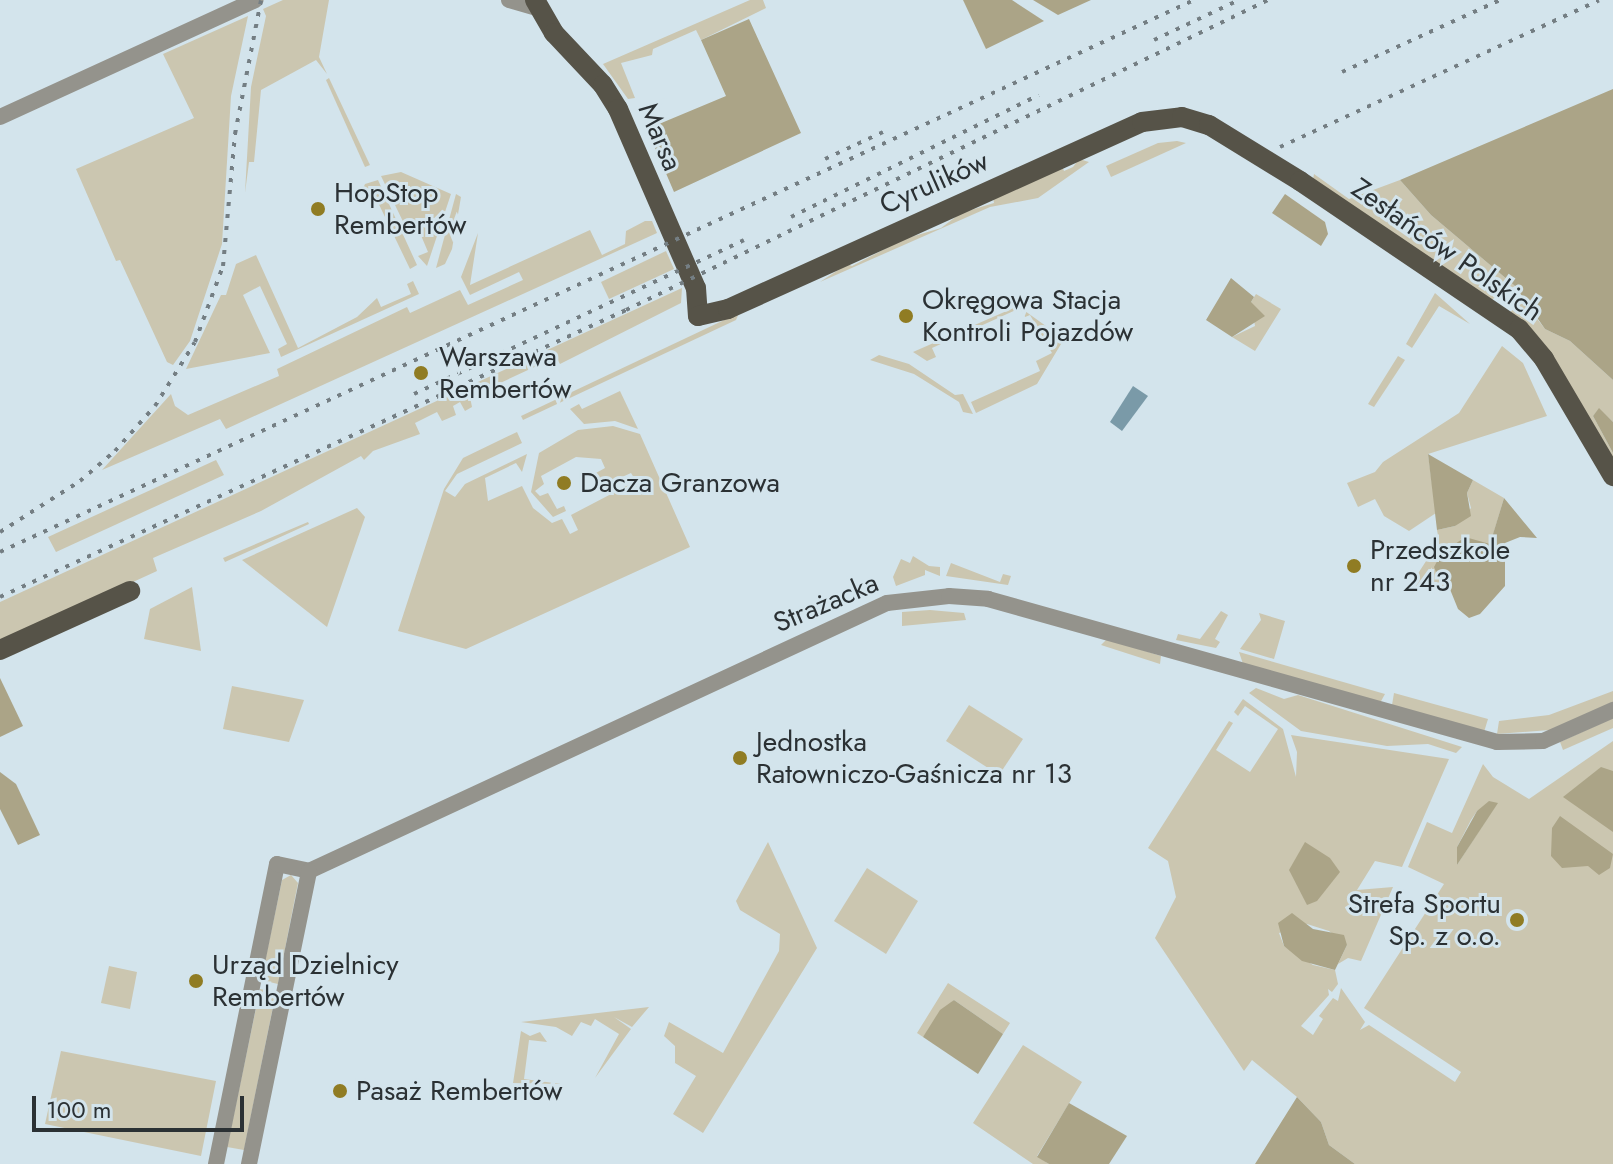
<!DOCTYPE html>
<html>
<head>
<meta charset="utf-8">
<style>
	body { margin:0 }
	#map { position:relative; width:1613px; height:1164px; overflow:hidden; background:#d3e4ec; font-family:Jost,sans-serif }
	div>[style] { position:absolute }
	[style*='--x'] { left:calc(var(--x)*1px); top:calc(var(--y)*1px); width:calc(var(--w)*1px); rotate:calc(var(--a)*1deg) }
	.green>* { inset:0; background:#cbc6b0 }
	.forest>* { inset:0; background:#aba487 }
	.water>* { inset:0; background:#7a9aa8 }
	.minor>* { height:16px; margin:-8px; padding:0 8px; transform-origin:8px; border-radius:8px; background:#94938c }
	.major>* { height:20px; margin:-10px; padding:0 10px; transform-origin:10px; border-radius:10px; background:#565348 }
	.rail>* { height:4px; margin-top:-2px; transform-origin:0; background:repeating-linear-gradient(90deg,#747e83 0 4px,transparent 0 12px) }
	.dots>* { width:22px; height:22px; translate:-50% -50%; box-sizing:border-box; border:4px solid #d3e4ec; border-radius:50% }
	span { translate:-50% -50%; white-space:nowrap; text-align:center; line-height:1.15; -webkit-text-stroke:6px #d3e4ec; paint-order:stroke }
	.street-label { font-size:28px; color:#2b3134 }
	.poi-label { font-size:28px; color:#2b3134 }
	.left { translate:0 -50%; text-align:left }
	.right { translate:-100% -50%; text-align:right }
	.scale { position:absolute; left:32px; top:1096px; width:212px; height:36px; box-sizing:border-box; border:4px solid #2b3134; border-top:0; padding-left:10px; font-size:24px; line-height:28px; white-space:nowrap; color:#2b3134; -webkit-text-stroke:6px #d3e4ec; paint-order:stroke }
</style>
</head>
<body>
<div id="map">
	<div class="green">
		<div style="clip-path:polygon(283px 0,329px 0,319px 57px,327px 74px,316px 60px,261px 90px,254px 162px,249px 162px,245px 193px,251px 87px,266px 16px,263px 9px)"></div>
		<div style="clip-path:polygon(750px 0,763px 0,766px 8px,701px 40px,696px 30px,653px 49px,652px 55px,621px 63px,635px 98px,628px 99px,603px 64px)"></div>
		<div style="clip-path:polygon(248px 16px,231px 96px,222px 244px,190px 341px,173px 365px,167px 362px,120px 260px,116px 261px,76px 169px,194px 118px,163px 54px)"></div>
		<div style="clip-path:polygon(329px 78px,370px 165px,365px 167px,326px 80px)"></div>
		<div style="clip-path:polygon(1177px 141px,1186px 143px,1111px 177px,1106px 166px,1158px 143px)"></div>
		<div style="clip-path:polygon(1079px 159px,1089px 162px,1038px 198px,990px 207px,820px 282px,847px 264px,852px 266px,904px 239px,941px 228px,961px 213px,994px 203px,993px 198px,1062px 166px,1064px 171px,1073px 167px)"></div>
		<div style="clip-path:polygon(401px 172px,451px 194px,427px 266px,418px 256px,428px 252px,420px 233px,410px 236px,381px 176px)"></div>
		<div style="clip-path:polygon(1314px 174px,1349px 199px,1400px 180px,1431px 215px,1515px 286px,1491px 300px,1313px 179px)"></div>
		<div style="clip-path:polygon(378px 180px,417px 265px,410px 269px,372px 190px,361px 193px,365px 184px)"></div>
		<div style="clip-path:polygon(456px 194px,461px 197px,452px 249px,445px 264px,436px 268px)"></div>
		<div style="clip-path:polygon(645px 221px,652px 221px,657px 233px,226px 429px,220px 419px,102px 470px,171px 394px,175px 406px,188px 415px,279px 376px,277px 369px,407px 307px,410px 313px,460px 290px,468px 305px,523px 280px,519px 272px,470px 295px,461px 277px,478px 233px,470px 285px,590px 230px,602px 255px,625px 244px,626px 231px)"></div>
		<div style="clip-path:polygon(666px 251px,674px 269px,609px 299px,601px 282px)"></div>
		<div style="clip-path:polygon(256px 255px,298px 348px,357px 317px,377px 298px,381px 307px,411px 294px,407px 284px,413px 281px,419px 294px,281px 357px,278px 349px,287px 344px,260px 286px,243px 295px,270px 353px,186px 369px,221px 295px,226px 295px,236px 264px)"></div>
		<div style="clip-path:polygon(682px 288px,681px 303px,560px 364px,556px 357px,470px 397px,472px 407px,465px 411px,460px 402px,453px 406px,456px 415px,442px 421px,437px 412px,415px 423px,420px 434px,373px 451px,364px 460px,361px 456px,261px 511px,153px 558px,157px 571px,0 643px,0 602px)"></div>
		<div style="clip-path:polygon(1435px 293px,1470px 324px,1439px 306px,1412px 348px,1406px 344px)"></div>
		<div style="clip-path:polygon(1256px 294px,1281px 309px,1255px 351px,1232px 337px,1255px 326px,1251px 302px)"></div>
		<div style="clip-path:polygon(1524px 302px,1545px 329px,1570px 341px,1613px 380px,1613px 422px,1599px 409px,1593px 416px,1613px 453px,1613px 464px,1510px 312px)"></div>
		<div style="clip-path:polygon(1018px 306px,1064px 339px,1037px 384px,976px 413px,971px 402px,1040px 371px,1036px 361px,1052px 353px,1030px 315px,1025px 317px,1020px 308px,932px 348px,936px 357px,927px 361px,913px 352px)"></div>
		<div style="clip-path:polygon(739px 313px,736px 320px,523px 420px,521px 416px)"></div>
		<div style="clip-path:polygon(1502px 346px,1523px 363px,1547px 416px,1428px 454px,1436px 513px,1409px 531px,1384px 516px,1375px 499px,1358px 507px,1347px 483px,1375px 472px,1383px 462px,1459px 413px)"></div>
		<div style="clip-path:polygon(879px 355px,909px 364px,955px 395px,963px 394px,973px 414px,963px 412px,959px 402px,914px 374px,870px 360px)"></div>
		<div style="clip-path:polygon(1398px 356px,1405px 360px,1374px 407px,1368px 404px)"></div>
		<div style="clip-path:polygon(620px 391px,638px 429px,615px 421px,584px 424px,570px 409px,579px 404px,582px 409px)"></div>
		<div style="clip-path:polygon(613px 426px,640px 434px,690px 547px,466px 649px,398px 631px,444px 489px,463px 458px,517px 432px,522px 443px,457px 474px,445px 491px,455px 497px,465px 484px,527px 454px,522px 472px,516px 463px,485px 478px,488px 501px,522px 486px,533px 508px,552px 523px,562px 519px,570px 534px,578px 530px,571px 515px,636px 481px,631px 473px,602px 486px,596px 473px,605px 468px,601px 459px,576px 457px,541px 476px,544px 484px,535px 491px,540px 496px,548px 493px,557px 509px,564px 506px,566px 511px,553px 517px,531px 492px,539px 453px,578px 430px)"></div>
		<div style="clip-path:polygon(216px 460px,224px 475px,56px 552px,48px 537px)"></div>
		<div style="clip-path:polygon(1473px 480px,1504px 498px,1490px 545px,1461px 539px,1445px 576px,1449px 588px,1408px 589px,1439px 541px,1437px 530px,1455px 526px,1471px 508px,1467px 493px)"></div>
		<div style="clip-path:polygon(357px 508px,365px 517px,327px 627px,242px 560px)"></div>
		<div style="clip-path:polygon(308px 522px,309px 524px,225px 562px,223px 558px)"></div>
		<div style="clip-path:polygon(913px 556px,929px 566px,940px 567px,940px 576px,925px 570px,925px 575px,896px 586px,893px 577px,901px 559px,910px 563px)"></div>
		<div style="clip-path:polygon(951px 563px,1000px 582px,1003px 574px,1011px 576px,1008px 585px,946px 576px)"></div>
		<div style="clip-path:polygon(192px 587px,201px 651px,144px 639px,150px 609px)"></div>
		<div style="clip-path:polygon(930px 610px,964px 613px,966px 620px,902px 626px,902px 612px)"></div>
		<div style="clip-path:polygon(1221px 611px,1228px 615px,1215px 639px,1220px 642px,1216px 648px,1176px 640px,1178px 634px,1200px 639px)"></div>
		<div style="clip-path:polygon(1259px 613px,1285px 621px,1274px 659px,1240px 649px,1261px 620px)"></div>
		<div style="clip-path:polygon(1107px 639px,1161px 656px,1160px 664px,1101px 645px)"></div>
		<div style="clip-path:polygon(1239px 652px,1385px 694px,1380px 703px,1243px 664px)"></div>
		<div style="clip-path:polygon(232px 686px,304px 700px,289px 742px,223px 729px)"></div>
		<div style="clip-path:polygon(1256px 688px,1284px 699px,1298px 695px,1462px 747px,1456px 753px,1428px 744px,1387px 746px,1301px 731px,1249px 693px)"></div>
		<div style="clip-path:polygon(1613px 691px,1613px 702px,1550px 730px,1497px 734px,1499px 721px,1549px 715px)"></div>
		<div style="clip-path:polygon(1394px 693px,1488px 719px,1484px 732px,1392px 705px)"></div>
		<div style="clip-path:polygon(evenodd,1243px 699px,1283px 729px,1296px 777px,1297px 752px,1291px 735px,1449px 759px,1402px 867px,1375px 861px,1357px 890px,1393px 887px,1361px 961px,1348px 958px,1338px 964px,1347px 945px,1329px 931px,1307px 924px,1279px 933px,1284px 946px,1313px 965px,1335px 970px,1338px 984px,1332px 992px,1328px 989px,1329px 995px,1301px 1026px,1313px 1035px,1323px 1019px,1319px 1016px,1333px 998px,1338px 1001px,1341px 988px,1365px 1022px,1360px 1030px,1369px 1025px,1455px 1082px,1461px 1072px,1364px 1008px,1444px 884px,1408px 867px,1427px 822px,1452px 833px,1483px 764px,1493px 777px,1529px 799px,1613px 741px,1613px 1164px,1355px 1164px,1329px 1145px,1321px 1122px,1297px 1097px,1252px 1060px,1244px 1071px,1155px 938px,1176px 897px,1168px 861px,1148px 848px,1229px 721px,1233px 723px,1216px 750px,1250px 772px,1278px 729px,1245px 706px,1238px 716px,1234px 712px,1243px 699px,1497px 803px,1457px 865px,1457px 847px,1471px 820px,1477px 811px,1497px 803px)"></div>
		<div style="clip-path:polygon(969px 705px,1023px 739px,999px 775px,946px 741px)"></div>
		<div style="clip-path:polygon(1613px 718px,1613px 728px,1563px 750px,1560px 742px)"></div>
		<div style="clip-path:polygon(768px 842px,817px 948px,703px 1133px,673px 1114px,696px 1076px,675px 1063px,675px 1046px,664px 1036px,669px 1022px,723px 1053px,779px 951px,780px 934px,740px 910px,736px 901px)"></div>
		<div style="clip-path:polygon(867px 868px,918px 901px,886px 954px,834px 921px)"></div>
		<div style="clip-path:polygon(291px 875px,298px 883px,278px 984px,261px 980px,282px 880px)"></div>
		<div style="clip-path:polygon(109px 966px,137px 972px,130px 1009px,101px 1003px)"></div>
		<div style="clip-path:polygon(948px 983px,1010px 1023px,1003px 1034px,954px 1000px,923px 1037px,917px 1033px)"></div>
		<div style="clip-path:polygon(260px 989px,276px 992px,244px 1150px,227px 1147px)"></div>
		<div style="clip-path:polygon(649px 1007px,632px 1027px,614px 1017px,631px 1029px,595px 1078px,619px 1034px,595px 1019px,591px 1026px,581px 1022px,572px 1036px,556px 1027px,521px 1022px)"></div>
		<div style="clip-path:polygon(521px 1031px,530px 1036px,540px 1032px,547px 1042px,529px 1040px,524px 1079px,561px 1084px,513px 1083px)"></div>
		<div style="clip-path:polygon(1023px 1045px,1082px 1082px,1037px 1156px,1049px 1164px,1033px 1164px,973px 1123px)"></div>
		<div style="clip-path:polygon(61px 1051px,216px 1081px,201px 1156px,45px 1124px)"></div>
	</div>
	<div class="forest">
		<div style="clip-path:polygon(963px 0,1012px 0,1044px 21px,986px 49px)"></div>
		<div style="clip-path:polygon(1033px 0,1091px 0,1058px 15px)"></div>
		<div style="clip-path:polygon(749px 19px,801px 133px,674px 192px,647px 129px,726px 96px,701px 40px)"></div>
		<div style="clip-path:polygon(1613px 89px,1613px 380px,1570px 341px,1545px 329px,1515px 286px,1431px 215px,1400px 180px)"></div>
		<div style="clip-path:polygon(1285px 194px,1325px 222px,1328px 234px,1321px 246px,1272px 213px)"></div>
		<div style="clip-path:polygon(1231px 278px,1254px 297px,1251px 302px,1265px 316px,1232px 337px,1206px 320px)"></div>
		<div style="clip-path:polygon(1599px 408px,1613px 422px,1613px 453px,1593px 416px)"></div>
		<div style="clip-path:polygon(1428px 454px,1473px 480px,1467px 493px,1471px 516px,1455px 526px,1437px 530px)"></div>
		<div style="clip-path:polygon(1504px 498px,1537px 538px,1520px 537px,1505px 543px,1505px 586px,1480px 614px,1469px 618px,1458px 609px,1445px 577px,1438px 577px,1434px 567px,1441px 554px,1465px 537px,1490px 544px)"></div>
		<div style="clip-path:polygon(0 678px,23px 726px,0 737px)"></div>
		<div style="clip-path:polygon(1601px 767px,1613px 771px,1613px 832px,1563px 797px)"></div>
		<div style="clip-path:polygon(0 772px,16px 784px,40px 835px,18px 845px,0 809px)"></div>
		<div style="clip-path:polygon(1489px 801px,1498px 803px,1457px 865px,1457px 847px,1477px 811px)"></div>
		<div style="clip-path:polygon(1560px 816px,1613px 854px,1610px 868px,1599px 875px,1588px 866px,1562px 868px,1551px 856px,1552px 828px)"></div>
		<div style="clip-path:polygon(1305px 842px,1330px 858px,1340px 872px,1317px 901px,1307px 905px,1289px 870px)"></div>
		<div style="clip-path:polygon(1292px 913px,1313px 929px,1344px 935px,1347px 945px,1335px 970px,1302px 961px,1284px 946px,1278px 923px)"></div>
		<div style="clip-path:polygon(954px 1000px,1003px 1034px,978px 1074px,923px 1037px,940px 1010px)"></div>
		<div style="clip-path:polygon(1297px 1097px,1321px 1122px,1329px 1145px,1355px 1164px,1255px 1164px)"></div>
		<div style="clip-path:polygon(1069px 1103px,1127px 1136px,1109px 1164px,1049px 1164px,1037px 1157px)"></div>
	</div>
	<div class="water">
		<div style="clip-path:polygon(1133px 386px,1148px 396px,1122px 431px,1110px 422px)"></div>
	</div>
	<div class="minor">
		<div style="--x:509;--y:0;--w:29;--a:16"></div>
		<div style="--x:0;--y:117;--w:281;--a:-24.6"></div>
		<div style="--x:216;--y:1164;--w:306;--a:-78.5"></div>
		<div style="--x:277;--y:864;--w:33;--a:12"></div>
		<div style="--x:309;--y:871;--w:637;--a:-24.88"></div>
		<div style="--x:887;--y:603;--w:62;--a:-6.4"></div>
		<div style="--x:949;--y:596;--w:39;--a:4"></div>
		<div style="--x:988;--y:599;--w:529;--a:15.69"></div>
		<div style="--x:1497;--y:742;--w:46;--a:-1.2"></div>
		<div style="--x:1543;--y:741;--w:77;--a:-23.9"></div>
		<div style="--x:249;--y:1164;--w:299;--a:-78.4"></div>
	</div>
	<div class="major">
		<div style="--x:535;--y:0;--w:38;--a:60"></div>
		<div style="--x:554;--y:33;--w:71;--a:46.7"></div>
		<div style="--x:603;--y:85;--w:28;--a:58"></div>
		<div style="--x:618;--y:109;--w:195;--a:66.5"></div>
		<div style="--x:696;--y:288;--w:28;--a:86"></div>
		<div style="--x:698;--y:316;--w:31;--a:-13"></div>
		<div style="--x:728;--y:309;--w:454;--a:-24.3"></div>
		<div style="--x:1142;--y:122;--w:40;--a:-7.1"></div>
		<div style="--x:1182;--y:117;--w:28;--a:17"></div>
		<div style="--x:1209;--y:125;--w:107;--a:31.6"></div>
		<div style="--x:1300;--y:181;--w:264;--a:34.1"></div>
		<div style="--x:1519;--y:329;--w:39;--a:50"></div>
		<div style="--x:1544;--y:359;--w:136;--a:59.5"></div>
		<div style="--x:0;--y:650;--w:143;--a:-24.4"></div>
	</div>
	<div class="rail">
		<div style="--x:1154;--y:40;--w:94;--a:-25.2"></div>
		<div style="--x:1342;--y:72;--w:174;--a:-24.5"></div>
		<div style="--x:1280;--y:147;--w:351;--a:-24.7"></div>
		<div style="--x:825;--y:159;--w:64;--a:-25"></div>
		<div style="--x:791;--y:217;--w:276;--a:-26.2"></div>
		<div style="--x:414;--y:394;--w:364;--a:-25"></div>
		<div style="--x:0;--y:532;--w:95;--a:-32.5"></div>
		<div style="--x:80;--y:481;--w:46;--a:-40.6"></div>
		<div style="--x:115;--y:451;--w:60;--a:-48.4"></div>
		<div style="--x:155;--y:406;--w:75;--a:-58"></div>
		<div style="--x:195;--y:342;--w:81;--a:-69.8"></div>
		<div style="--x:223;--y:266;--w:133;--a:-84.8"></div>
		<div style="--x:235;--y:134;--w:136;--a:-79"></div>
		<div style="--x:0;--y:552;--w:1315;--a:-24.81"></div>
		<div style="--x:0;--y:597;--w:689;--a:-24.63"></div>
		<div style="--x:626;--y:310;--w:713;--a:-25.77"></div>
	</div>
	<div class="dots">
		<div style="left:318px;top:209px;background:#907c23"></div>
		<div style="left:906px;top:316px;background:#907c23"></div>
		<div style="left:421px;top:373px;background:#907c23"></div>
		<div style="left:564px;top:483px;background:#907c23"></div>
		<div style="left:1354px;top:566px;background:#907c23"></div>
		<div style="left:740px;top:758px;background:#907c23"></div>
		<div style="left:1517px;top:920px;background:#907c23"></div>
		<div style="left:196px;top:981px;background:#907c23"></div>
		<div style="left:340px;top:1091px;background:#907c23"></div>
	</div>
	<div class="street-label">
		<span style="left:660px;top:137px;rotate:67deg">Marsa</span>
		<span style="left:934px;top:183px;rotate:-24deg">Cyrulików</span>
		<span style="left:1447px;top:250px;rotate:35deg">Zesłańców Polskich</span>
		<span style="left:826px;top:603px;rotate:-23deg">Strażacka</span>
	</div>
	<div class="poi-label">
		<span class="left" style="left:334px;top:209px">HopStop<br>Rembertów</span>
		<span class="left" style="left:922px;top:316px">Okręgowa Stacja<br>Kontroli Pojazdów</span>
		<span class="left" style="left:439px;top:373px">Warszawa<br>Rembertów</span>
		<span class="left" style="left:580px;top:483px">Dacza Granzowa</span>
		<span class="left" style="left:1370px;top:566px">Przedszkole<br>nr 243</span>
		<span class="left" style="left:756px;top:758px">Jednostka<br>Ratowniczo-Gaśnicza nr 13</span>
		<span class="right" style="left:1501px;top:920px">Strefa Sportu<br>Sp. z o.o.</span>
		<span class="left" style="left:212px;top:981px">Urząd Dzielnicy<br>Rembertów</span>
		<span class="left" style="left:356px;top:1091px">Pasaż Rembertów</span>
	</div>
	<div class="scale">100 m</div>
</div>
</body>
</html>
